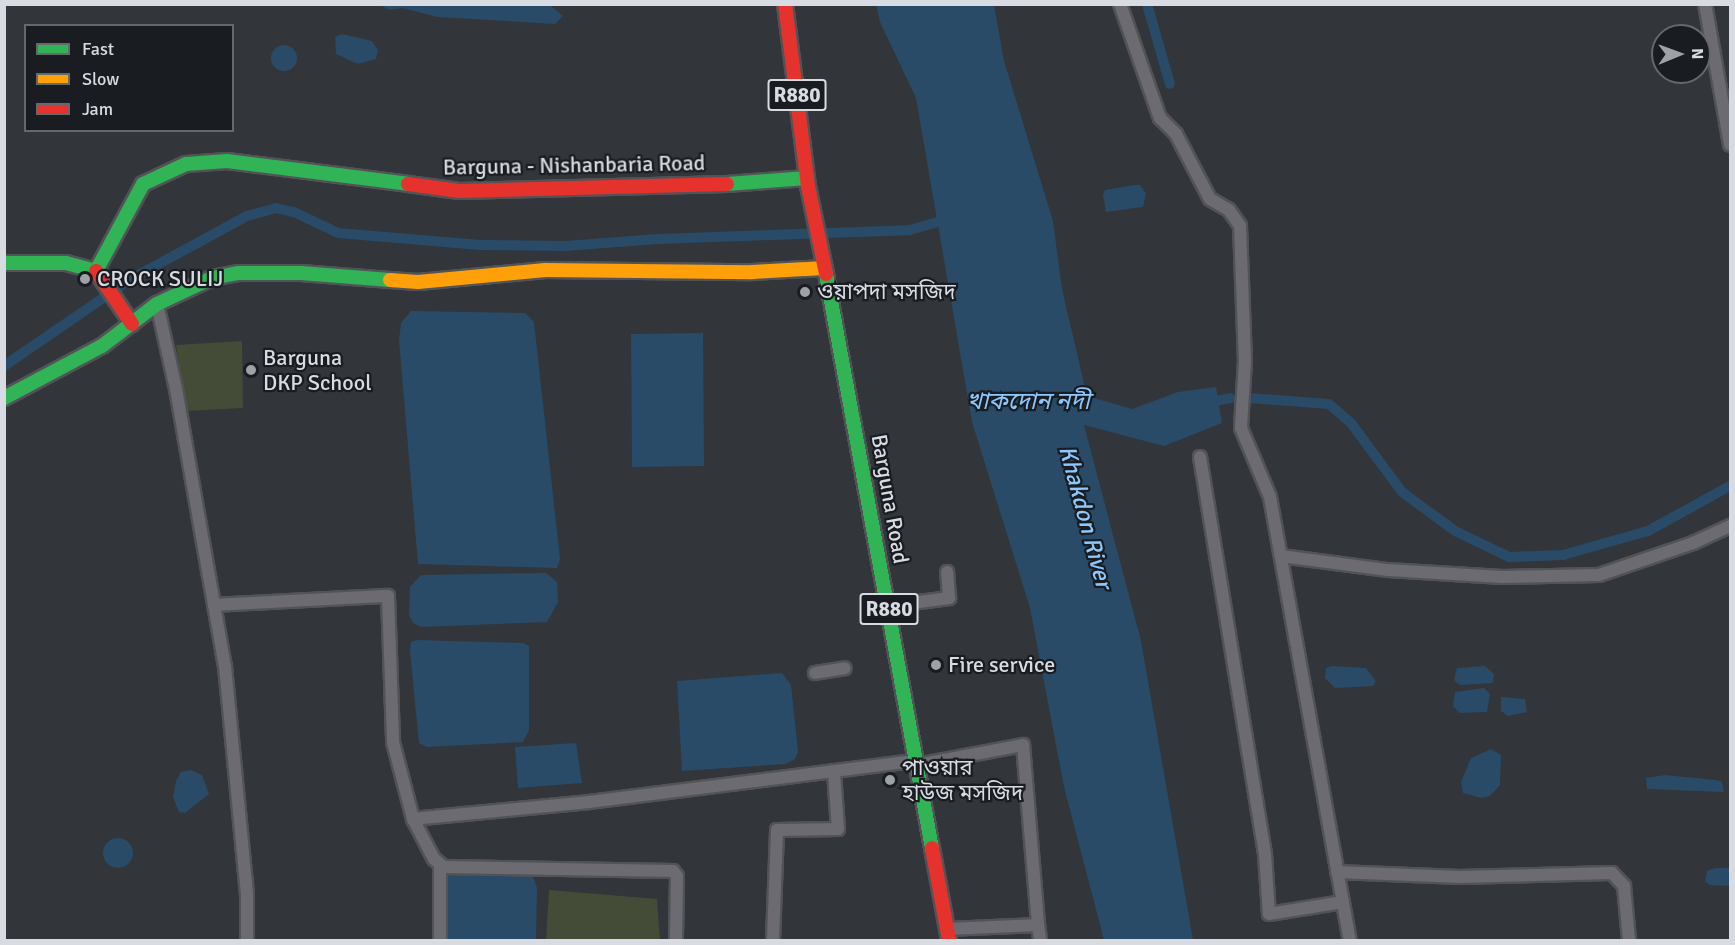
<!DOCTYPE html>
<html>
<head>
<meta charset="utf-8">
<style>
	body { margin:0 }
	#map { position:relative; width:1735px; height:945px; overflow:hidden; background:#32353a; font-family:Signika,"Noto Sans Bengali",sans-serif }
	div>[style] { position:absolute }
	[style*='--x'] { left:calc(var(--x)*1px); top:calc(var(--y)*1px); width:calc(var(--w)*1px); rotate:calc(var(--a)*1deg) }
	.green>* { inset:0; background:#444b36 }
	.water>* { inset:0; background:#294b68 }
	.round { border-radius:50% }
	.canal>* { height:10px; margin:-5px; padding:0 5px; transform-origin:5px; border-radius:5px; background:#294b68 }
	.roads { filter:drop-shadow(2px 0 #515357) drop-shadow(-2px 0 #515357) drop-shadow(0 2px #515357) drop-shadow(0 -2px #515357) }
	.street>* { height:12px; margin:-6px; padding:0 6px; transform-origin:6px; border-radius:6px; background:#6b6b71 }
	.fast>* { height:14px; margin:-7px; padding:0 7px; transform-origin:7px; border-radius:7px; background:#30b455 }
	.slow>* { height:14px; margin:-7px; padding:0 7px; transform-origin:7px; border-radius:7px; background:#ff9f0a }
	.jam>* { height:14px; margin:-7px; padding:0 7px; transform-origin:7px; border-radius:7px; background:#e5322d }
	.dots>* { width:16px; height:16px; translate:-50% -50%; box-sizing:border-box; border:3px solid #191c20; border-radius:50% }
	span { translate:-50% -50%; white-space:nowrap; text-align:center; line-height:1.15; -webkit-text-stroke:4.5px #191c20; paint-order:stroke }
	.shield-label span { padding:2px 4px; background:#191c20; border:2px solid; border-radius:4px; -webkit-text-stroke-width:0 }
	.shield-label { font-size:21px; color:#d8dce2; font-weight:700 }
	.street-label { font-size:22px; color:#d8dce2 }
	.poi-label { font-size:22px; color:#d8dce2 }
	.left { translate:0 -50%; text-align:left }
	.water-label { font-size:24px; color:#8cc8fe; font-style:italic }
	.frame { position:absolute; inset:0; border:6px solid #d8dce2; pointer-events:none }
	.legend { position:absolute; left:24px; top:24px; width:210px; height:108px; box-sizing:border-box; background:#191c20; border:2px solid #65696e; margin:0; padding:8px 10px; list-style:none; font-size:18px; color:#d8dce2 }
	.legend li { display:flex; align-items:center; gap:12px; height:30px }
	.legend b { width:30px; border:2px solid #65696e }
	.north { position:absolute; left:1651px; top:24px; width:60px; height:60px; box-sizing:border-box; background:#191c20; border:2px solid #65696e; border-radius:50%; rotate:89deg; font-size:16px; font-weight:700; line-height:24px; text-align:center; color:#d8dce2 }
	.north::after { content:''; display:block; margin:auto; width:21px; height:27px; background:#9ea2a7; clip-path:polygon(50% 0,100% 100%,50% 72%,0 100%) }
</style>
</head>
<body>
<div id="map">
	<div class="green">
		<div style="clip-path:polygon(242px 341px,243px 408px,185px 411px,176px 345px)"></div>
		<div style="clip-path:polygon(549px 890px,657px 899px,660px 940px,546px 940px)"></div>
	</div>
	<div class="water">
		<div style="clip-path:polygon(380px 5px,550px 5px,563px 16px,555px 24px,438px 17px,402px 8px,390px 10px)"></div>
		<div style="clip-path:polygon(876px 5px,994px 5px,1004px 61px,1053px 221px,1062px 289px,1087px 396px,1132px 409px,1178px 392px,1216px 387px,1222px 423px,1164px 446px,1084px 425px,1141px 641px,1193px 940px,1104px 940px,1064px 787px,1030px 608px,972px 422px,916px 98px,880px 22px)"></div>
		<div style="clip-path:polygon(342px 34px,372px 41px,378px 50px,376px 59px,358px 64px,336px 54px,335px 37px)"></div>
		<div class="round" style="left:271px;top:45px;width:26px;height:26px"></div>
		<div style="clip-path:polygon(1134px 185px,1140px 185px,1146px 193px,1143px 207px,1106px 212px,1103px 195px,1105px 190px)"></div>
		<div style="clip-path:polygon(411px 311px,525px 313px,534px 322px,560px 559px,557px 568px,418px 564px,399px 340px,401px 323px)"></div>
		<div style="clip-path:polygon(703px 333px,704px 466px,632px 467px,631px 334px)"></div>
		<div style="clip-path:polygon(546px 573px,557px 582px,558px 602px,547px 622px,421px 627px,413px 623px,409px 615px,410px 587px,421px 575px)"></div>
		<div style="clip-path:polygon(417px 640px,523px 643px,529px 646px,529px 730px,523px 742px,427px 747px,419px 743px,410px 652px,411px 642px)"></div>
		<div style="clip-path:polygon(1332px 666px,1366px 668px,1376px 681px,1373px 686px,1335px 688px,1325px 678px,1326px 668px)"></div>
		<div style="clip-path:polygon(1485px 666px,1494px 674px,1493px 683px,1460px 685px,1454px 680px,1457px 668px)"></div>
		<div style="clip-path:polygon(782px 673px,791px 685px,798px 752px,795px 759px,786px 764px,682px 771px,677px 681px)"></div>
		<div style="clip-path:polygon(1484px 688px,1490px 694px,1487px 712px,1460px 713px,1453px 706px,1455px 692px)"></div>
		<div style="clip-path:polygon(1501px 697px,1525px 699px,1527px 712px,1508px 716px,1501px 711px)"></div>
		<div style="clip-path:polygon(576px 743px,582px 783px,518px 788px,515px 747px)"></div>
		<div style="clip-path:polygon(1491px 749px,1501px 755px,1500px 785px,1490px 796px,1481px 798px,1463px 793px,1461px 782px,1471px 758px)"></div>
		<div style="clip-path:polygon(191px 770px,202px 775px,209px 794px,185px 813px,179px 812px,173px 797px,176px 781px,181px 772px)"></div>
		<div style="clip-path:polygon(1665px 775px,1716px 780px,1722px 782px,1724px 792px,1647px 789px,1646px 778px)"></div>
		<div class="round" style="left:103px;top:838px;width:30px;height:30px"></div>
		<div style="clip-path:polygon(1716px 868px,1730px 868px,1730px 886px,1710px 885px,1705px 881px,1707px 871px)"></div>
		<div style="clip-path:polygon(459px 871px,533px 876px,537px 888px,536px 940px,443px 940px,443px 882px,447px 875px)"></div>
	</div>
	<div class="canal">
		<div style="--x:1147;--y:4;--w:83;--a:74"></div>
		<div style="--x:4;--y:366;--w:154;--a:-34.4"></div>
		<div style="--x:131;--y:279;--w:132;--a:-28.5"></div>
		<div style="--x:247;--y:216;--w:30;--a:-15"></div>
		<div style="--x:276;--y:208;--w:18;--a:13"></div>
		<div style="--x:294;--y:212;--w:49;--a:25.5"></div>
		<div style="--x:338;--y:233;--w:143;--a:4.8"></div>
		<div style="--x:480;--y:245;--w:85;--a:0.7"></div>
		<div style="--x:565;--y:246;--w:93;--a:-4.3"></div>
		<div style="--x:658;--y:239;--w:252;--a:-2"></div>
		<div style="--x:910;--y:230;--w:43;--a:-16.3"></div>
		<div style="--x:1249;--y:398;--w:80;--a:4.3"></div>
		<div style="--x:1329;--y:404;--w:29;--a:41"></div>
		<div style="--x:1351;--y:423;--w:86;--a:53.5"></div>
		<div style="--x:1402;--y:492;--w:66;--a:36.3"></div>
		<div style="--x:1455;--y:531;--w:60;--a:25.7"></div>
		<div style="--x:1509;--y:557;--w:54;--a:-2.1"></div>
		<div style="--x:1563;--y:555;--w:88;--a:-15.8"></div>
		<div style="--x:1648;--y:531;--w:94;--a:-28.8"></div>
		<div style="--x:1205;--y:403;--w:26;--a:-11"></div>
	</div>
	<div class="roads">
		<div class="street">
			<div style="--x:1120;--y:4;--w:121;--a:70.7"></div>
			<div style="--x:1160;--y:118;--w:23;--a:45"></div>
			<div style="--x:1176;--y:134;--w:73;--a:62.4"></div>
			<div style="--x:1210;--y:199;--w:22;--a:30"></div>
			<div style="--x:1229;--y:210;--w:19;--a:55"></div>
			<div style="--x:1240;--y:226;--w:134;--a:87.9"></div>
			<div style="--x:1245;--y:360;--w:68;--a:93.4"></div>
			<div style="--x:1241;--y:428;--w:75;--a:67.2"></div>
			<div style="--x:1270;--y:497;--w:450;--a:79.8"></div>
			<div style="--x:1705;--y:4;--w:143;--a:79.9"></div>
			<div style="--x:157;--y:304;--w:87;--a:77.4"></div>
			<div style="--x:176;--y:389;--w:281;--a:80"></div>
			<div style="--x:225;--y:666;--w:230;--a:84.5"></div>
			<div style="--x:247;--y:895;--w:45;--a:90"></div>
			<div style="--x:1200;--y:457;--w:402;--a:80.7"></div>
			<div style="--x:1265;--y:854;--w:60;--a:86.2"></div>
			<div style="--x:1269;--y:914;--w:75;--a:-9.2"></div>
			<div style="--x:1281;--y:556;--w:108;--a:7.5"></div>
			<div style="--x:1388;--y:570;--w:114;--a:3.5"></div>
			<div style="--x:1502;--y:577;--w:97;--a:-1.2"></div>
			<div style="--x:1599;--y:575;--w:99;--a:-18.8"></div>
			<div style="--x:1693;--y:543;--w:41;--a:-24.7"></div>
			<div style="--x:214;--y:605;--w:174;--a:-3"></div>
			<div style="--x:388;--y:596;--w:146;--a:88"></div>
			<div style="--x:393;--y:742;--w:80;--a:75.4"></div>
			<div style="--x:413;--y:819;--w:45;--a:62.3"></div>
			<div style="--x:434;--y:859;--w:13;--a:39"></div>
			<div style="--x:444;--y:867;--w:229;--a:1"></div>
			<div style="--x:673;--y:871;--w:6;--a:51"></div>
			<div style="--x:677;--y:876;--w:64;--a:90.9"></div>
			<div style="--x:889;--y:606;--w:61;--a:-7.6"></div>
			<div style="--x:949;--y:598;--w:26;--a:-94"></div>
			<div style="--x:815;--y:673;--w:30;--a:-9"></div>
			<div style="--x:917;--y:765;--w:108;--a:-10.7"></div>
			<div style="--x:1023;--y:745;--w:181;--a:85.2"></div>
			<div style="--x:1038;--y:925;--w:91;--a:177.5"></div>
			<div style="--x:413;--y:819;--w:177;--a:-5.5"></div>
			<div style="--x:589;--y:802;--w:320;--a:-7.2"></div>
			<div style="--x:1337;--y:872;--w:123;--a:2.3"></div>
			<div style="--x:1460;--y:877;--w:152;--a:-1.5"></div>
			<div style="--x:1612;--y:873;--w:18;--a:47"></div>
			<div style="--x:1624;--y:886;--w:54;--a:84.7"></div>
			<div style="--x:1038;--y:925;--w:15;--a:82"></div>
			<div style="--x:440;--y:940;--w:75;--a:-90"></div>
			<div style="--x:773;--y:940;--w:110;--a:-87.9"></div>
			<div style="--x:777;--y:830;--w:61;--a:-0.9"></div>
			<div style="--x:838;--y:829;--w:57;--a:-94"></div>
		</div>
		<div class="fast">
			<div style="--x:727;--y:184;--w:80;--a:-4.3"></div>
			<div style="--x:4;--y:263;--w:62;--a:0"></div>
			<div style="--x:66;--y:263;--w:31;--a:15"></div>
			<div style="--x:96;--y:271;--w:99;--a:-61.6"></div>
			<div style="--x:143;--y:184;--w:47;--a:-24.9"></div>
			<div style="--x:186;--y:164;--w:41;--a:-4.2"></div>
			<div style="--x:227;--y:161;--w:182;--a:7.2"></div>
			<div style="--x:826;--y:274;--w:584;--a:79.54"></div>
			<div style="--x:4;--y:398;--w:111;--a:-28"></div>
			<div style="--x:102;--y:346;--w:69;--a:-37.4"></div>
			<div style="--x:157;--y:304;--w:61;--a:-25.3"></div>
			<div style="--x:212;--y:278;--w:26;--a:-11"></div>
			<div style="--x:238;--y:273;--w:63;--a:0"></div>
			<div style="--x:301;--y:273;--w:89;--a:4.5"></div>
		</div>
		<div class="slow">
			<div style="--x:390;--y:280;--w:28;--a:4"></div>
			<div style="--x:418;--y:282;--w:128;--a:-5.4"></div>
			<div style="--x:545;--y:270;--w:207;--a:0.6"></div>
			<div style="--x:752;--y:272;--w:72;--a:-3.2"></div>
		</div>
		<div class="jam">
			<div style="--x:785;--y:4;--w:183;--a:82.8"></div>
			<div style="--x:808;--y:186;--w:90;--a:78.4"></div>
			<div style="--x:408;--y:184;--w:52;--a:7.7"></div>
			<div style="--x:460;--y:191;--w:267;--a:-1.5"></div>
			<div style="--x:96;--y:271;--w:64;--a:55.8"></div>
			<div style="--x:932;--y:848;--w:94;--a:79.5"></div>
		</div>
	</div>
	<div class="dots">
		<div style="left:85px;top:279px;background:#9ea2a7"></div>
		<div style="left:805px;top:292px;background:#9ea2a7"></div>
		<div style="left:251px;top:370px;background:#9ea2a7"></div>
		<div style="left:936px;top:665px;background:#9ea2a7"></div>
		<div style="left:890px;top:780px;background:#9ea2a7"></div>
	</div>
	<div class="shield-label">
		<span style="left:797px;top:95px">R880</span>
		<span style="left:889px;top:609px">R880</span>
	</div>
	<div class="street-label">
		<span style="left:574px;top:165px;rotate:-1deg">Barguna - Nishanbaria Road</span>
		<span style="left:890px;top:499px;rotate:80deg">Barguna Road</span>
	</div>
	<div class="poi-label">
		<span class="left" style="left:97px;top:279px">CROCK SULIJ</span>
		<span class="left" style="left:817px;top:292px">ওয়াপদা মসজিদ</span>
		<span class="left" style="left:263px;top:370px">Barguna<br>DKP School</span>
		<span class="left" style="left:948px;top:665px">Fire service</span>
		<span class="left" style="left:902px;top:780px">পাওয়ার<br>হাউজ মসজিদ</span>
	</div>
	<div class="water-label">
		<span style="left:1028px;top:402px">খাকদোন নদী</span>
		<span style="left:1085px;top:517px;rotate:75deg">Khakdon River</span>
	</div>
	<div class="frame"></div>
	<ul class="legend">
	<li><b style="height:8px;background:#30b455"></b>Fast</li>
	<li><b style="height:8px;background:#ff9f0a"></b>Slow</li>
	<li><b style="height:8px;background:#e5322d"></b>Jam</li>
	</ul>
	<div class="north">N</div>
</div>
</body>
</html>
